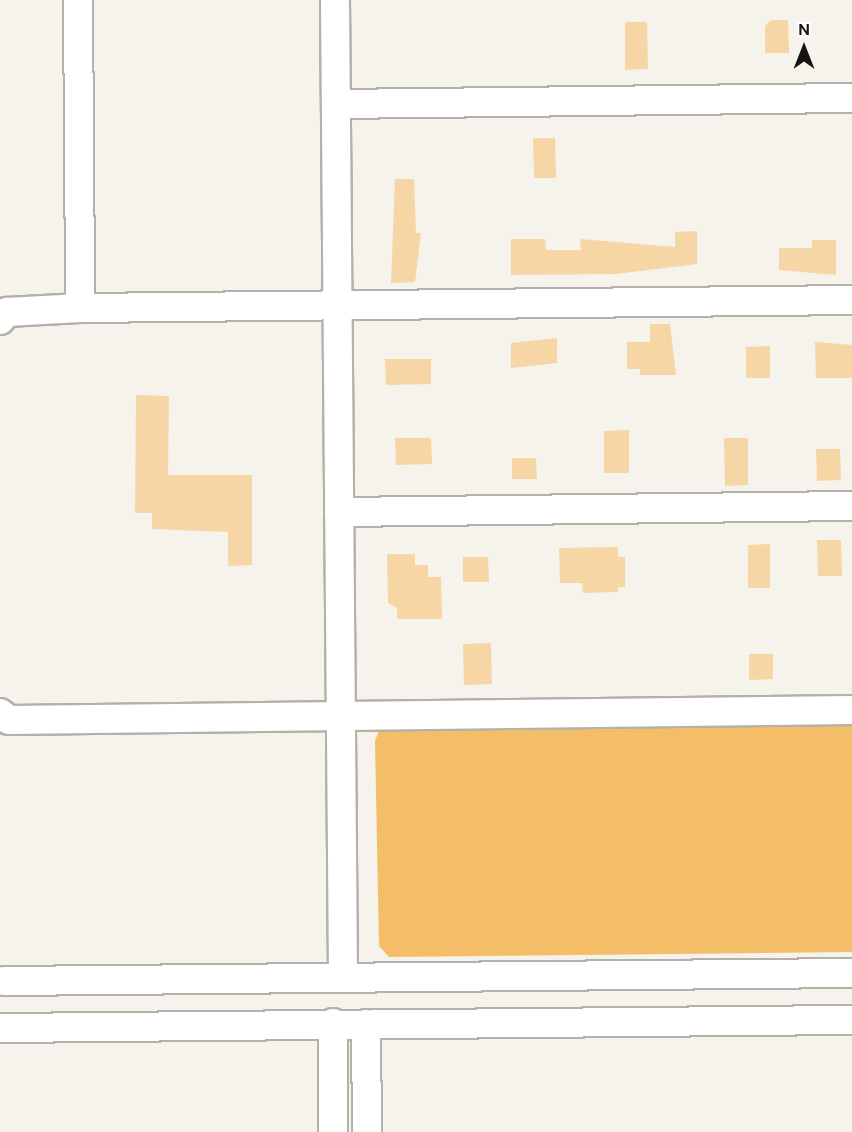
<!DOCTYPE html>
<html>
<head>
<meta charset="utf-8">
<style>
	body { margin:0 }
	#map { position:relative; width:852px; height:1132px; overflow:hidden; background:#f6f2ec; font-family:"DM Sans",sans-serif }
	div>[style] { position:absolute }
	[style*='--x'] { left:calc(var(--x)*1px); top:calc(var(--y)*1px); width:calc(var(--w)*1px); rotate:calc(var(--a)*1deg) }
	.green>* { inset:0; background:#f4be69 }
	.building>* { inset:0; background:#f7d6a5 }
	.roads { filter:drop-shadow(2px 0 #b4b0aa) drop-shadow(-2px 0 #b4b0aa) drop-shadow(0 2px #b4b0aa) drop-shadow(0 -2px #b4b0aa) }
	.minor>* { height:28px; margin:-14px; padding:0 14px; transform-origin:14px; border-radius:14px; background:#fff }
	span { translate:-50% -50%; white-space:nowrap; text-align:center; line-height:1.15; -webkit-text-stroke:6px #fff; paint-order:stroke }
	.north { position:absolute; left:774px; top:18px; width:60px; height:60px; -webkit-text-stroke:4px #fff; paint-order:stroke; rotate:0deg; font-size:16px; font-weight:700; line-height:24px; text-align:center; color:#151412 }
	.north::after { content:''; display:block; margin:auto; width:21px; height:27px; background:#151412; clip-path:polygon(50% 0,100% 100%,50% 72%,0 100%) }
</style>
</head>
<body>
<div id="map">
	<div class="green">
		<div style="clip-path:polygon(852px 716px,852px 952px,389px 957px,379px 946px,375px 741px,380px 728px)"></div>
	</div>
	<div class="building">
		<div style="clip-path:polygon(771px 20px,788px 20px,789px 53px,765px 53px,765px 26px)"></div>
		<div style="clip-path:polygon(625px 22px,647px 22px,648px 69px,625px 70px)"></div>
		<div style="clip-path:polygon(533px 138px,555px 138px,556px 178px,534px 178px)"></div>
		<div style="clip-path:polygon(395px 179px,414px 179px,416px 233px,421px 233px,415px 282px,391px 283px)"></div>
		<div style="clip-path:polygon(697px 231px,697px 264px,616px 274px,511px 275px,511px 239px,545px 239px,546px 250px,581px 250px,580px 239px,675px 247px,675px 232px)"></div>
		<div style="clip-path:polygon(812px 240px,836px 240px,836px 275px,779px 270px,779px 248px,812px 248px)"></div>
		<div style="clip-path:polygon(650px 324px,670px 324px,676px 375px,640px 375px,640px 369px,627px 369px,627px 342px,650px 342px)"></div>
		<div style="clip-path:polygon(557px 338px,557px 363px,511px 368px,511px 343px)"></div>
		<div style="clip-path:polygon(815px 342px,852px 345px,852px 378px,816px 378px)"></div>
		<div style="clip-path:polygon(770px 346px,770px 378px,746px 378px,746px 347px)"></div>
		<div style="clip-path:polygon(385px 359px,431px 359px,431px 384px,386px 385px)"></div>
		<div style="clip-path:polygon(136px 395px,169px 396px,168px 475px,252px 475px,252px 565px,228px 566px,228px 532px,152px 529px,152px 513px,135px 513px)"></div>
		<div style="clip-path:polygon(629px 430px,629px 473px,604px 473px,604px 431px)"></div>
		<div style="clip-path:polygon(395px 438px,431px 438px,432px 464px,396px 465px)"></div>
		<div style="clip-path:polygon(724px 438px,748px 438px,748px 485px,725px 486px)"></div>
		<div style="clip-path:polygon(816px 449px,840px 449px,841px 480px,817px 481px)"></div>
		<div style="clip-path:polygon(512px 458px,536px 458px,537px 479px,512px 479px)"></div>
		<div style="clip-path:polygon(817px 540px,841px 540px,842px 576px,818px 576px)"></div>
		<div style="clip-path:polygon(770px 544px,770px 588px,748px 588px,748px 545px)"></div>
		<div style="clip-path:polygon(618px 547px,618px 557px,625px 557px,625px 587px,618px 587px,618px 592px,583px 593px,582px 583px,560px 583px,559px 548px)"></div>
		<div style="clip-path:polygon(387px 554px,415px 554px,415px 565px,428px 565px,428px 577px,441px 577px,442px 619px,397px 619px,397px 608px,388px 603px)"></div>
		<div style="clip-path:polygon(463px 557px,488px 557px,489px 582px,463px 582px)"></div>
		<div style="clip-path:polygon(491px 643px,492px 684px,464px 685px,463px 644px)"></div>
		<div style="clip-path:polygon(749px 654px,773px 654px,773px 679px,749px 680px)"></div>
	</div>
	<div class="roads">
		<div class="minor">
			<div style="--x:78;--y:0;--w:308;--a:89.6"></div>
			<div style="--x:335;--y:0;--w:976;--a:89.53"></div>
			<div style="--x:336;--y:104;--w:516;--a:-0.67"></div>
			<div style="--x:0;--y:320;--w:11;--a:-49"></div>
			<div style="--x:7;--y:312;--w:73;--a:-3.1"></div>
			<div style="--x:80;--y:308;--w:772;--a:-0.59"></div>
			<div style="--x:339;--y:512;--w:513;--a:-0.67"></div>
			<div style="--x:0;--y:713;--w:11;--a:38"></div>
			<div style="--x:9;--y:720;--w:843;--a:-0.68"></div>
			<div style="--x:4;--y:981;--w:848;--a:-0.54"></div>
			<div style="--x:333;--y:1023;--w:109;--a:90"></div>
			<div style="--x:366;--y:1024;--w:108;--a:89.5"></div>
			<div style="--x:0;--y:1028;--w:852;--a:-0.54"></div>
		</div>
	</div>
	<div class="north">N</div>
</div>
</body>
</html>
